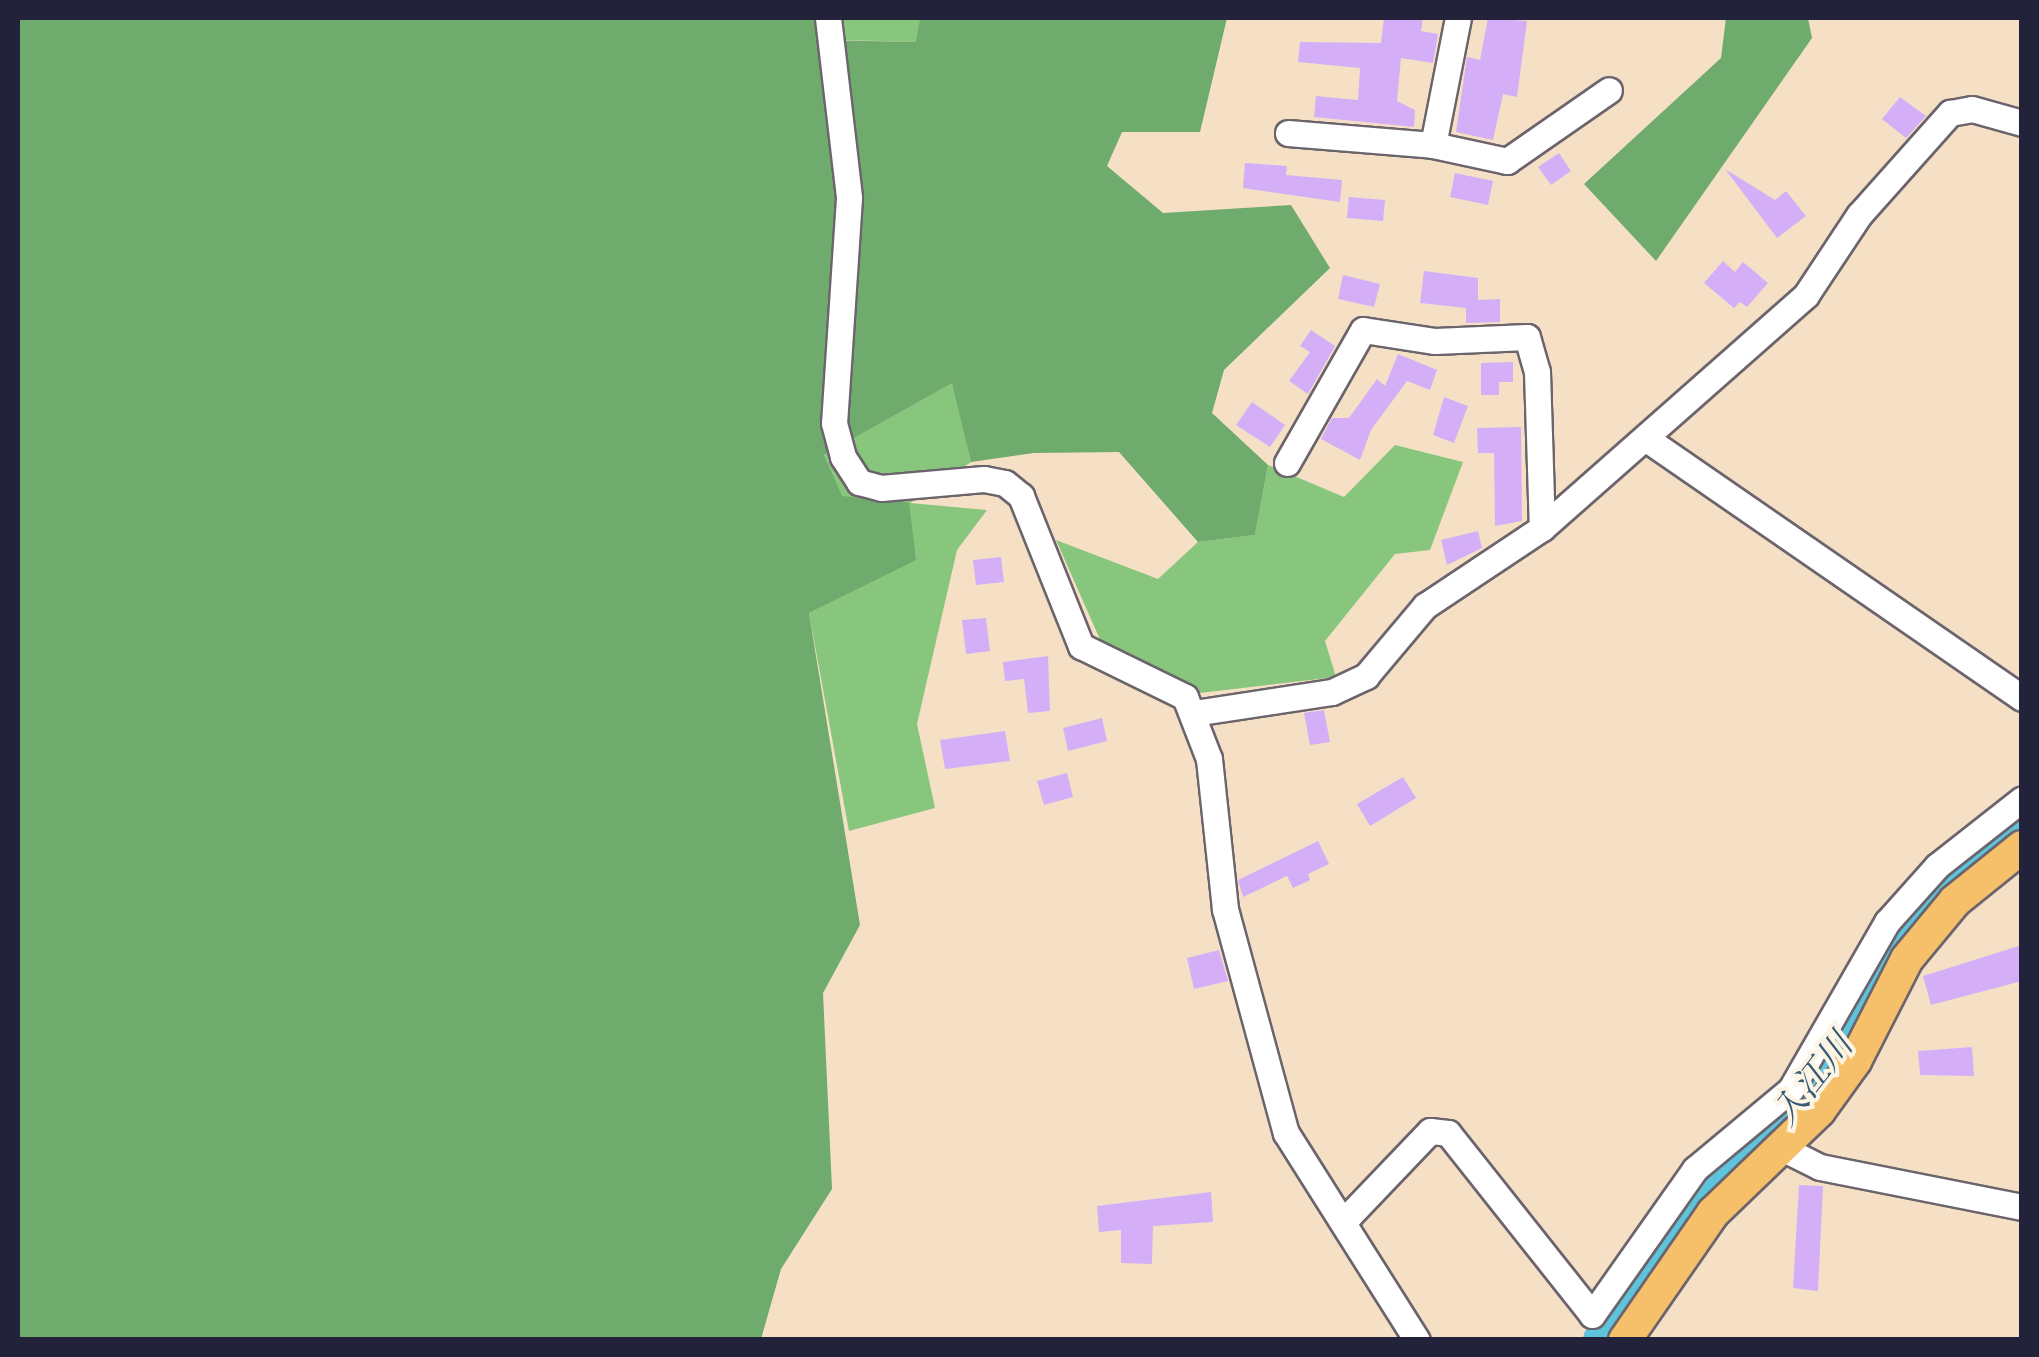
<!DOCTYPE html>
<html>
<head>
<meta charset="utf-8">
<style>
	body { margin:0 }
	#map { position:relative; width:2039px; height:1357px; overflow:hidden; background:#f5e0c6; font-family:"Libre Caslon Text","Noto Serif JP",serif }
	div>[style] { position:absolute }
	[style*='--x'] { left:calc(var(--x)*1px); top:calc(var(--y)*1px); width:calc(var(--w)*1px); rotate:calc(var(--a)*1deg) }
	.green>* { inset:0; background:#88c67d }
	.forest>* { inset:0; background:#6eab6c }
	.river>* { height:38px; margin:-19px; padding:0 19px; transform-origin:19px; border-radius:19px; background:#5dc4db }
	.building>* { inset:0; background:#d4aff8 }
	.roads { filter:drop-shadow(2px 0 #6c646c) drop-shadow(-2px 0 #6c646c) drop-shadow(0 2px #6c646c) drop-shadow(0 -2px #6c646c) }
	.minor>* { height:25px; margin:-12.5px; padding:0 12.5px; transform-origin:12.5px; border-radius:12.5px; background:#fff }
	.major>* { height:32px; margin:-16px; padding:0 16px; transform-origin:16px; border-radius:16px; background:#f6c06b }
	span { translate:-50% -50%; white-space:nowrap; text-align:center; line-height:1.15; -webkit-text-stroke:8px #fcf5e5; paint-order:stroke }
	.water-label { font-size:35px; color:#375b73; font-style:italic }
	.frame { position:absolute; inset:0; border:20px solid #22223b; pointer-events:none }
</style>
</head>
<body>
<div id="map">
	<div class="green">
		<div style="clip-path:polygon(840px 18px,920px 18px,917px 42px,842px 40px)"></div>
		<div style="clip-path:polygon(953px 382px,971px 462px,910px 503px,987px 510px,957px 550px,917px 724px,935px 808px,849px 831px,809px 613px,916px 559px,841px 496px,824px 455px)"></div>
		<div style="clip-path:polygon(1395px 445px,1463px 462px,1430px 550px,1395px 554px,1325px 641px,1336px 677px,1200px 693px,1102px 644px,1056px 540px,1158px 579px,1198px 542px,1255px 535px,1268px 465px,1344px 497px)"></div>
	</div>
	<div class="forest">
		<div style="clip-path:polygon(18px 18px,817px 18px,822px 40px,916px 42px,920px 18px,1227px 18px,1200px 132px,1122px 132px,1107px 166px,1163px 213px,1291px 205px,1330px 268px,1224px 370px,1212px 413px,1268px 465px,1255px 535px,1198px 542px,1119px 452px,1034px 453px,971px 462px,952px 383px,824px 455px,842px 496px,909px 503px,916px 560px,809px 613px,860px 925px,823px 993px,832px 1189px,781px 1269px,761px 1339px,18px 1339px)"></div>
		<div style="clip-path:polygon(1726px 18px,1808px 18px,1812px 38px,1656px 261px,1584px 184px,1721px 58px)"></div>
	</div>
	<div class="river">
		<div style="--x:1602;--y:1340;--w:145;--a:-57.1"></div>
		<div style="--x:1681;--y:1218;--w:172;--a:-43.8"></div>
		<div style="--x:1805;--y:1099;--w:61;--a:-52.4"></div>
		<div style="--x:1842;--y:1051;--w:126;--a:-64"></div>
		<div style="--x:1897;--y:938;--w:90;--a:-48.2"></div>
		<div style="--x:1957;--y:871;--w:82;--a:-37.6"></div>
	</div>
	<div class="building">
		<div style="clip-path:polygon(1384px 18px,1423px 18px,1421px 31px,1438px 34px,1433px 63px,1401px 58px,1397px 101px,1415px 110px,1414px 127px,1314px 117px,1316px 96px,1358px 100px,1360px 68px,1298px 62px,1300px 42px,1381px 43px)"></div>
		<div style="clip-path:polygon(1488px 18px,1527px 21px,1517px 97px,1503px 94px,1493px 140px,1456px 132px,1467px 57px,1480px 60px)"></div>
		<div style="clip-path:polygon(1900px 97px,1926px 116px,1906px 138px,1882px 119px)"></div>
		<div style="clip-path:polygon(1559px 153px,1571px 171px,1551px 185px,1538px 167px)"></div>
		<div style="clip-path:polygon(1245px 163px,1287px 166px,1286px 175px,1342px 180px,1340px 202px,1243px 188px)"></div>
		<div style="clip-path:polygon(1725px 169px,1775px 200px,1786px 191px,1806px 216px,1777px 238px)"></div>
		<div style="clip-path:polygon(1455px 173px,1493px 181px,1488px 205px,1450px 197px)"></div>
		<div style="clip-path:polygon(1349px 197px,1385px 200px,1383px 221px,1347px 218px)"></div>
		<div style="clip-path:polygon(1723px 261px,1735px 272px,1743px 262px,1768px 283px,1747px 307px,1740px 302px,1734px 308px,1704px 283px)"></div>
		<div style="clip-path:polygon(1424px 271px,1478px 278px,1478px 300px,1500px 299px,1500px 322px,1466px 323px,1466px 308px,1420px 303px)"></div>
		<div style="clip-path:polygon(1343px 275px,1380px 284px,1374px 307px,1338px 299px)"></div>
		<div style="clip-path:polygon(1311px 330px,1335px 346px,1308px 394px,1289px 381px,1310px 352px,1300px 346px)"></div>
		<div style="clip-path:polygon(1398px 354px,1437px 370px,1430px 390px,1407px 381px,1371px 430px,1360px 460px,1321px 439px,1332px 418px,1349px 418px,1377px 379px,1385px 386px)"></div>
		<div style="clip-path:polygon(1513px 362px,1513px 382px,1499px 382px,1499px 395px,1481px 395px,1481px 363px)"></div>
		<div style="clip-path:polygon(1444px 397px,1468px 406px,1454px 443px,1433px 435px)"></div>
		<div style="clip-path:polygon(1252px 402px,1285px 425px,1270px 447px,1236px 425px)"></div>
		<div style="clip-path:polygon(1521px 427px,1522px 521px,1495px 526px,1494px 453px,1478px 453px,1477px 428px)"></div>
		<div style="clip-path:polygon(1478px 531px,1482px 548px,1447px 565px,1441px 540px)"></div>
		<div style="clip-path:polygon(1001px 557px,1004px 582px,976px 585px,973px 560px)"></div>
		<div style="clip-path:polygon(986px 618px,990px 651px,966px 654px,962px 620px)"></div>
		<div style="clip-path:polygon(1048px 656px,1050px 711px,1028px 713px,1024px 679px,1005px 681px,1003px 662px)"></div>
		<div style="clip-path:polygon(1324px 710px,1330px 742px,1310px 745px,1304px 713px)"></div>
		<div style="clip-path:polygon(1102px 718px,1107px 741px,1068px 751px,1063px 728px)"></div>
		<div style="clip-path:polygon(1005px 731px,1010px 761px,945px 769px,940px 740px)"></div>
		<div style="clip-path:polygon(1067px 773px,1073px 797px,1044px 805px,1037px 781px)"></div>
		<div style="clip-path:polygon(1403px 777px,1416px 798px,1370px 826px,1357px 804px)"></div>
		<div style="clip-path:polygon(1318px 841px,1329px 864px,1308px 874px,1310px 880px,1293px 888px,1287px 876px,1243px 897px,1238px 880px)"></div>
		<div style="clip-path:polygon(2022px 945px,2022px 981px,1931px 1005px,1923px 976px)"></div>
		<div style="clip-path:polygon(1219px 950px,1228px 981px,1194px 989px,1187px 958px)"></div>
		<div style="clip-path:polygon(1972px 1047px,1974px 1076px,1920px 1075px,1918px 1051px)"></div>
		<div style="clip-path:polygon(1799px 1185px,1823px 1186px,1818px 1291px,1793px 1288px)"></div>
		<div style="clip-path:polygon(1211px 1192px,1213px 1222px,1153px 1226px,1152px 1264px,1121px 1263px,1121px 1230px,1099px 1232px,1097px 1206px)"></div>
	</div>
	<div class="roads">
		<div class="minor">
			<div style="--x:828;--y:18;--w:181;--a:83.3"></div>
			<div style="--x:849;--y:198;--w:225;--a:93.8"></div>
			<div style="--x:834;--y:423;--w:35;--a:75"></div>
			<div style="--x:843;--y:457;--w:30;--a:57"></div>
			<div style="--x:859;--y:482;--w:23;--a:15"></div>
			<div style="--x:881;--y:488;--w:103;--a:-5"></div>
			<div style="--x:984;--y:479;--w:21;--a:11"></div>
			<div style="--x:1005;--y:483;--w:21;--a:39"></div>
			<div style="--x:1021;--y:496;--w:162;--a:68.2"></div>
			<div style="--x:1081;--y:646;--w:116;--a:26.1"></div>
			<div style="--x:1185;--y:697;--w:66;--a:68.8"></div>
			<div style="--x:1209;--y:759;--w:151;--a:83.9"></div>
			<div style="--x:1225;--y:909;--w:232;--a:74.8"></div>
			<div style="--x:1286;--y:1133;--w:245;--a:57.7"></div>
			<div style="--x:1288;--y:133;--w:145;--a:4.7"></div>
			<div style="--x:1433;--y:145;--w:76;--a:12.2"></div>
			<div style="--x:1507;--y:161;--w:124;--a:-34.8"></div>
			<div style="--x:1433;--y:145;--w:129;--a:-78.9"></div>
			<div style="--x:1648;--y:440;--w:454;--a:34.6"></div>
			<div style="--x:1287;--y:463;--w:153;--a:-60.3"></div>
			<div style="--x:1363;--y:330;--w:73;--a:8.7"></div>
			<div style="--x:1435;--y:341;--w:92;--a:-2.5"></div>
			<div style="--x:1527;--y:337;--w:36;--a:74"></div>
			<div style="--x:1537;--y:372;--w:156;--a:88.2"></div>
			<div style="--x:1194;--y:713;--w:140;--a:-8.7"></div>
			<div style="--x:1332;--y:692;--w:38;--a:-25"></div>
			<div style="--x:1366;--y:676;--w:92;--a:-49.9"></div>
			<div style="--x:1425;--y:606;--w:141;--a:-33.7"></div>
			<div style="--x:1542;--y:528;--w:352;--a:-41.4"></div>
			<div style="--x:1806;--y:295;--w:96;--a:-56.5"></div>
			<div style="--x:1859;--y:215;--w:137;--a:-48.3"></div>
			<div style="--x:1950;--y:113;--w:22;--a:-10"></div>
			<div style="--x:1972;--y:109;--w:52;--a:15.6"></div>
			<div style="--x:1782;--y:1148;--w:42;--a:26.6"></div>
			<div style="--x:1820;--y:1167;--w:206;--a:11.2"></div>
			<div style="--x:1343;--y:1222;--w:126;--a:-46.3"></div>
			<div style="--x:1430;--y:1131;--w:18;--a:6"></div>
			<div style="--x:1448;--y:1133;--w:232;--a:51.6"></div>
			<div style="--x:1592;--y:1315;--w:179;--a:-54.8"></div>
			<div style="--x:1695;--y:1169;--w:125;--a:-39.8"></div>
			<div style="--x:1791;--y:1089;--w:193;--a:-60.1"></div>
			<div style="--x:1887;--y:922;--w:75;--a:-48.2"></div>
			<div style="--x:1937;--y:866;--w:108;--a:-38.2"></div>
		</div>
		<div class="major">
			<div style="--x:1625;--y:1340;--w:155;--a:-55.3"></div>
			<div style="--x:1713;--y:1213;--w:147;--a:-43.9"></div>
			<div style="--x:1819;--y:1111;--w:62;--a:-54.2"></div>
			<div style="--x:1855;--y:1061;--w:114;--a:-63"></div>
			<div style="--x:1907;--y:959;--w:75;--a:-50.4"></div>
			<div style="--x:1955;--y:901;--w:86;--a:-38.9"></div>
		</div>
	</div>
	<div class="water-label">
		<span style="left:1812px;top:1079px;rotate:-52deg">入江川</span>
	</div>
	<div class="frame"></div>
</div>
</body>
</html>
